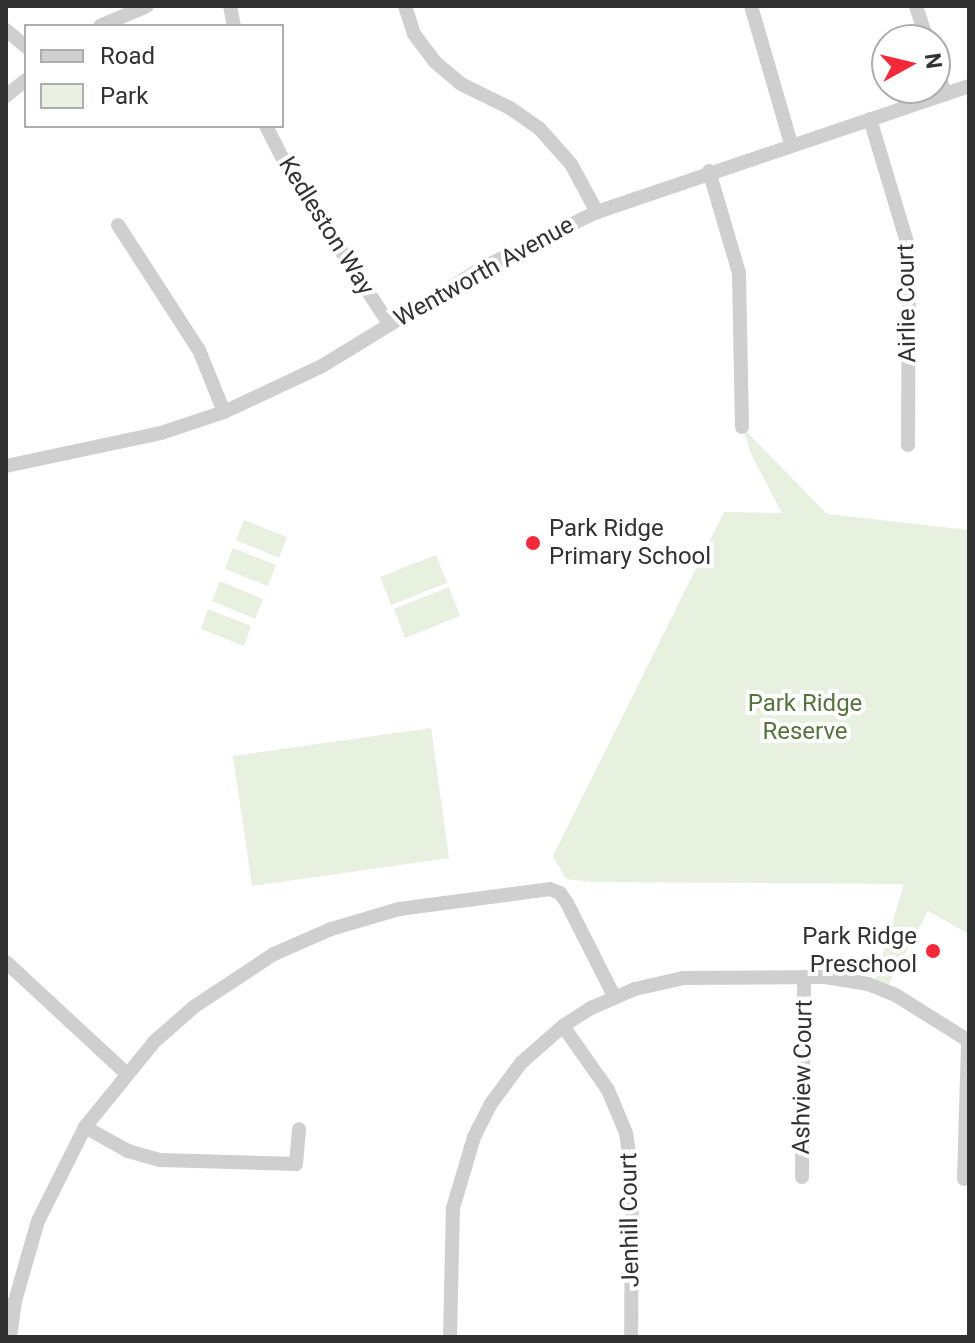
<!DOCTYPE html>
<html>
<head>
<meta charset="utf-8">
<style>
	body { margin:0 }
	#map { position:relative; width:975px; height:1343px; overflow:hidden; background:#fff; font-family:Roboto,sans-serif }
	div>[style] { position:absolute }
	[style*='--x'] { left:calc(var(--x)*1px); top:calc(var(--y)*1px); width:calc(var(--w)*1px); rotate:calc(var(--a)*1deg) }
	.green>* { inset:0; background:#e8f0e0 }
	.street>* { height:14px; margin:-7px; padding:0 7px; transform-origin:7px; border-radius:7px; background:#cfcfcf }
	.dots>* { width:22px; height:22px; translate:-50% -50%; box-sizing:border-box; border:4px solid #fff; border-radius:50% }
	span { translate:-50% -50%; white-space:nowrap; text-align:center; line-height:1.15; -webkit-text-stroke:8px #fff; paint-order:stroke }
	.street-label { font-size:24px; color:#323232 }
	.poi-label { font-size:24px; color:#323232 }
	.left { translate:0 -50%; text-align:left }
	.right { translate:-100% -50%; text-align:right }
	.park-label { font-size:24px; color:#55733a }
	.frame { position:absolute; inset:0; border:8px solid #323232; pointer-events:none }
	.legend { position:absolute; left:24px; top:24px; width:260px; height:104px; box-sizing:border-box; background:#fff; border:2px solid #adadad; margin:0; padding:10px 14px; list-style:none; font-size:24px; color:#323232 }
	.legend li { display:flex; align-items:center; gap:16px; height:40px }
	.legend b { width:40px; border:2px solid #adadad }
	.north { position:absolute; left:871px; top:24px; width:80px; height:80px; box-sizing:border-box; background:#fff; border:2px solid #adadad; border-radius:50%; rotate:82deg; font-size:22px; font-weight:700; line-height:32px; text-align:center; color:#323232 }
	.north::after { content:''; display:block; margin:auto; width:28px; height:36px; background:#f52837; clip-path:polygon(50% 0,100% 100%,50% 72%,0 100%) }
</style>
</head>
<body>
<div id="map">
	<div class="green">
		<div style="clip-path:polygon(742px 427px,827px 514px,969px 530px,969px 934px,928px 911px,885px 991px,873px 986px,904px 884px,593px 882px,566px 879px,553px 856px,724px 512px,782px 513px,752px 456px)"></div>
		<div style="clip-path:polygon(244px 520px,287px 537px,279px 558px,236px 540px)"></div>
		<div style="clip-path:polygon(233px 548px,276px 565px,268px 586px,225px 569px)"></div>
		<div style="clip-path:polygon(436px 555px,447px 583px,391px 605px,380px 577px)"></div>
		<div style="clip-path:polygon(220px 581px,263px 599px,255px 619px,212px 601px)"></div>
		<div style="clip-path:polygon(449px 587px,460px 616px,405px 638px,394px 609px)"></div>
		<div style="clip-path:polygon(208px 609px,251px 626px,244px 646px,201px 629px)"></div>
		<div style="clip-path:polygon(431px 728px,449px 858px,252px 886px,233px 756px)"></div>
	</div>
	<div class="street">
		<div style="--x:230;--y:6;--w:20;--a:79"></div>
		<div style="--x:405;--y:6;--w:29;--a:72"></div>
		<div style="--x:414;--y:34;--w:35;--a:53"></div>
		<div style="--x:435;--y:62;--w:34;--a:40"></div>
		<div style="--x:461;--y:84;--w:55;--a:26.1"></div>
		<div style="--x:510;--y:108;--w:35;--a:35"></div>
		<div style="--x:539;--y:128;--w:48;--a:48.4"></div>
		<div style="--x:571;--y:164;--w:55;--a:61.6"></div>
		<div style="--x:751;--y:6;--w:144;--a:73.8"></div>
		<div style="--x:916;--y:6;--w:36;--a:72"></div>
		<div style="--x:100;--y:26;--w:51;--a:-23.1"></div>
		<div style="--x:6;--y:30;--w:26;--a:40"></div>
		<div style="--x:935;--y:63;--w:33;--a:72"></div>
		<div style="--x:6;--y:96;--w:26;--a:-39"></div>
		<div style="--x:870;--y:119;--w:136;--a:73.3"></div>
		<div style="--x:909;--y:249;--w:196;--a:90.3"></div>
		<div style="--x:266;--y:126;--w:53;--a:62.9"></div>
		<div style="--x:290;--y:173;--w:181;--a:56.7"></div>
		<div style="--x:709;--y:171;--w:106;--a:73.6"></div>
		<div style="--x:739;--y:273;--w:154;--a:88.9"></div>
		<div style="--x:118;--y:225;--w:149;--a:57.1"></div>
		<div style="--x:199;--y:350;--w:67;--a:68"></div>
		<div style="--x:6;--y:466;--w:158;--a:-12"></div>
		<div style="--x:161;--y:433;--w:66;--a:-18.4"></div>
		<div style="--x:224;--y:412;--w:108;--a:-25.1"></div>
		<div style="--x:322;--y:366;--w:190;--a:-31.4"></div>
		<div style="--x:484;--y:267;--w:126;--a:-26"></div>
		<div style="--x:597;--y:212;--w:393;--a:-18.7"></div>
		<div style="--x:6;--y:962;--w:163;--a:42.8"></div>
		<div style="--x:563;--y:1026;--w:78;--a:54.9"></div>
		<div style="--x:608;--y:1090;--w:47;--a:67.3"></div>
		<div style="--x:626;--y:1133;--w:40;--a:81.5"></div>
		<div style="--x:632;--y:1173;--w:164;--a:90.3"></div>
		<div style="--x:85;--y:1127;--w:49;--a:29.2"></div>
		<div style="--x:128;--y:1151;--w:33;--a:16"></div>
		<div style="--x:160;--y:1160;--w:136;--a:1.7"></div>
		<div style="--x:296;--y:1164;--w:35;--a:-85"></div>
		<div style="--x:802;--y:1177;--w:200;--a:-89.4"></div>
		<div style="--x:964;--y:1179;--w:138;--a:-88.3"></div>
		<div style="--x:10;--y:1337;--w:36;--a:-82"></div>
		<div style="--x:15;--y:1301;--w:83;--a:-74"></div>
		<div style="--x:38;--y:1221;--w:105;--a:-63.4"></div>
		<div style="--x:85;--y:1127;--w:111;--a:-50.9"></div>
		<div style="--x:155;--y:1041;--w:53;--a:-41.2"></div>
		<div style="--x:195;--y:1006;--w:95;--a:-33.4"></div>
		<div style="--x:274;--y:954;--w:62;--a:-23.7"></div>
		<div style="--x:331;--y:929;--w:71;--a:-16.4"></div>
		<div style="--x:399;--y:909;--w:152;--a:-7.5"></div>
		<div style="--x:550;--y:889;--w:11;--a:22"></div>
		<div style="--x:560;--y:893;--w:12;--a:55"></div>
		<div style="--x:567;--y:903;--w:104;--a:63.2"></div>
		<div style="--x:450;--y:1337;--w:129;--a:-88.7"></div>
		<div style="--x:453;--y:1208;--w:74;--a:-73.5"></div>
		<div style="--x:474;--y:1137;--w:36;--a:-63"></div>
		<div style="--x:490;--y:1105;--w:52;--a:-53.6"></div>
		<div style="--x:521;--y:1063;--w:56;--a:-41.4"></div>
		<div style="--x:563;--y:1026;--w:33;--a:-33"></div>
		<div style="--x:591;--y:1008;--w:48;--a:-23.4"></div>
		<div style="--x:635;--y:989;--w:49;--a:-12.9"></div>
		<div style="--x:683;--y:978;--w:142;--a:-0.4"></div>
		<div style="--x:825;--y:977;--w:44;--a:9.2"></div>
		<div style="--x:868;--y:984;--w:31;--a:22"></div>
		<div style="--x:897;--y:996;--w:85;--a:32"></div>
	</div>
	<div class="dots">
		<div style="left:533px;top:543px;background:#f52837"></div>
		<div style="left:933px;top:951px;background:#f52837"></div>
	</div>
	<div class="street-label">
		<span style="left:326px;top:226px;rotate:58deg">Kedleston Way</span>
		<span style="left:484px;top:272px;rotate:-29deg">Wentworth Avenue</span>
		<span style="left:907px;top:303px;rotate:-91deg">Airlie Court</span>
		<span style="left:803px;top:1077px;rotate:-89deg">Ashview Court</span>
		<span style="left:630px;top:1220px;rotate:-91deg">Jenhill Court</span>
	</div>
	<div class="poi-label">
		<span class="left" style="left:549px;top:543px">Park Ridge<br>Primary School</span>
		<span class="right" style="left:917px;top:951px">Park Ridge<br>Preschool</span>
	</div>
	<div class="park-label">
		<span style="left:805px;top:718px">Park Ridge<br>Reserve</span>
	</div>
	<div class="frame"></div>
	<ul class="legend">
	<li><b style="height:10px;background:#cfcfcf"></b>Road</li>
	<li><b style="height:22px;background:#e8f0e0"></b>Park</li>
	</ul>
	<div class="north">N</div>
</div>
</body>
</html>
